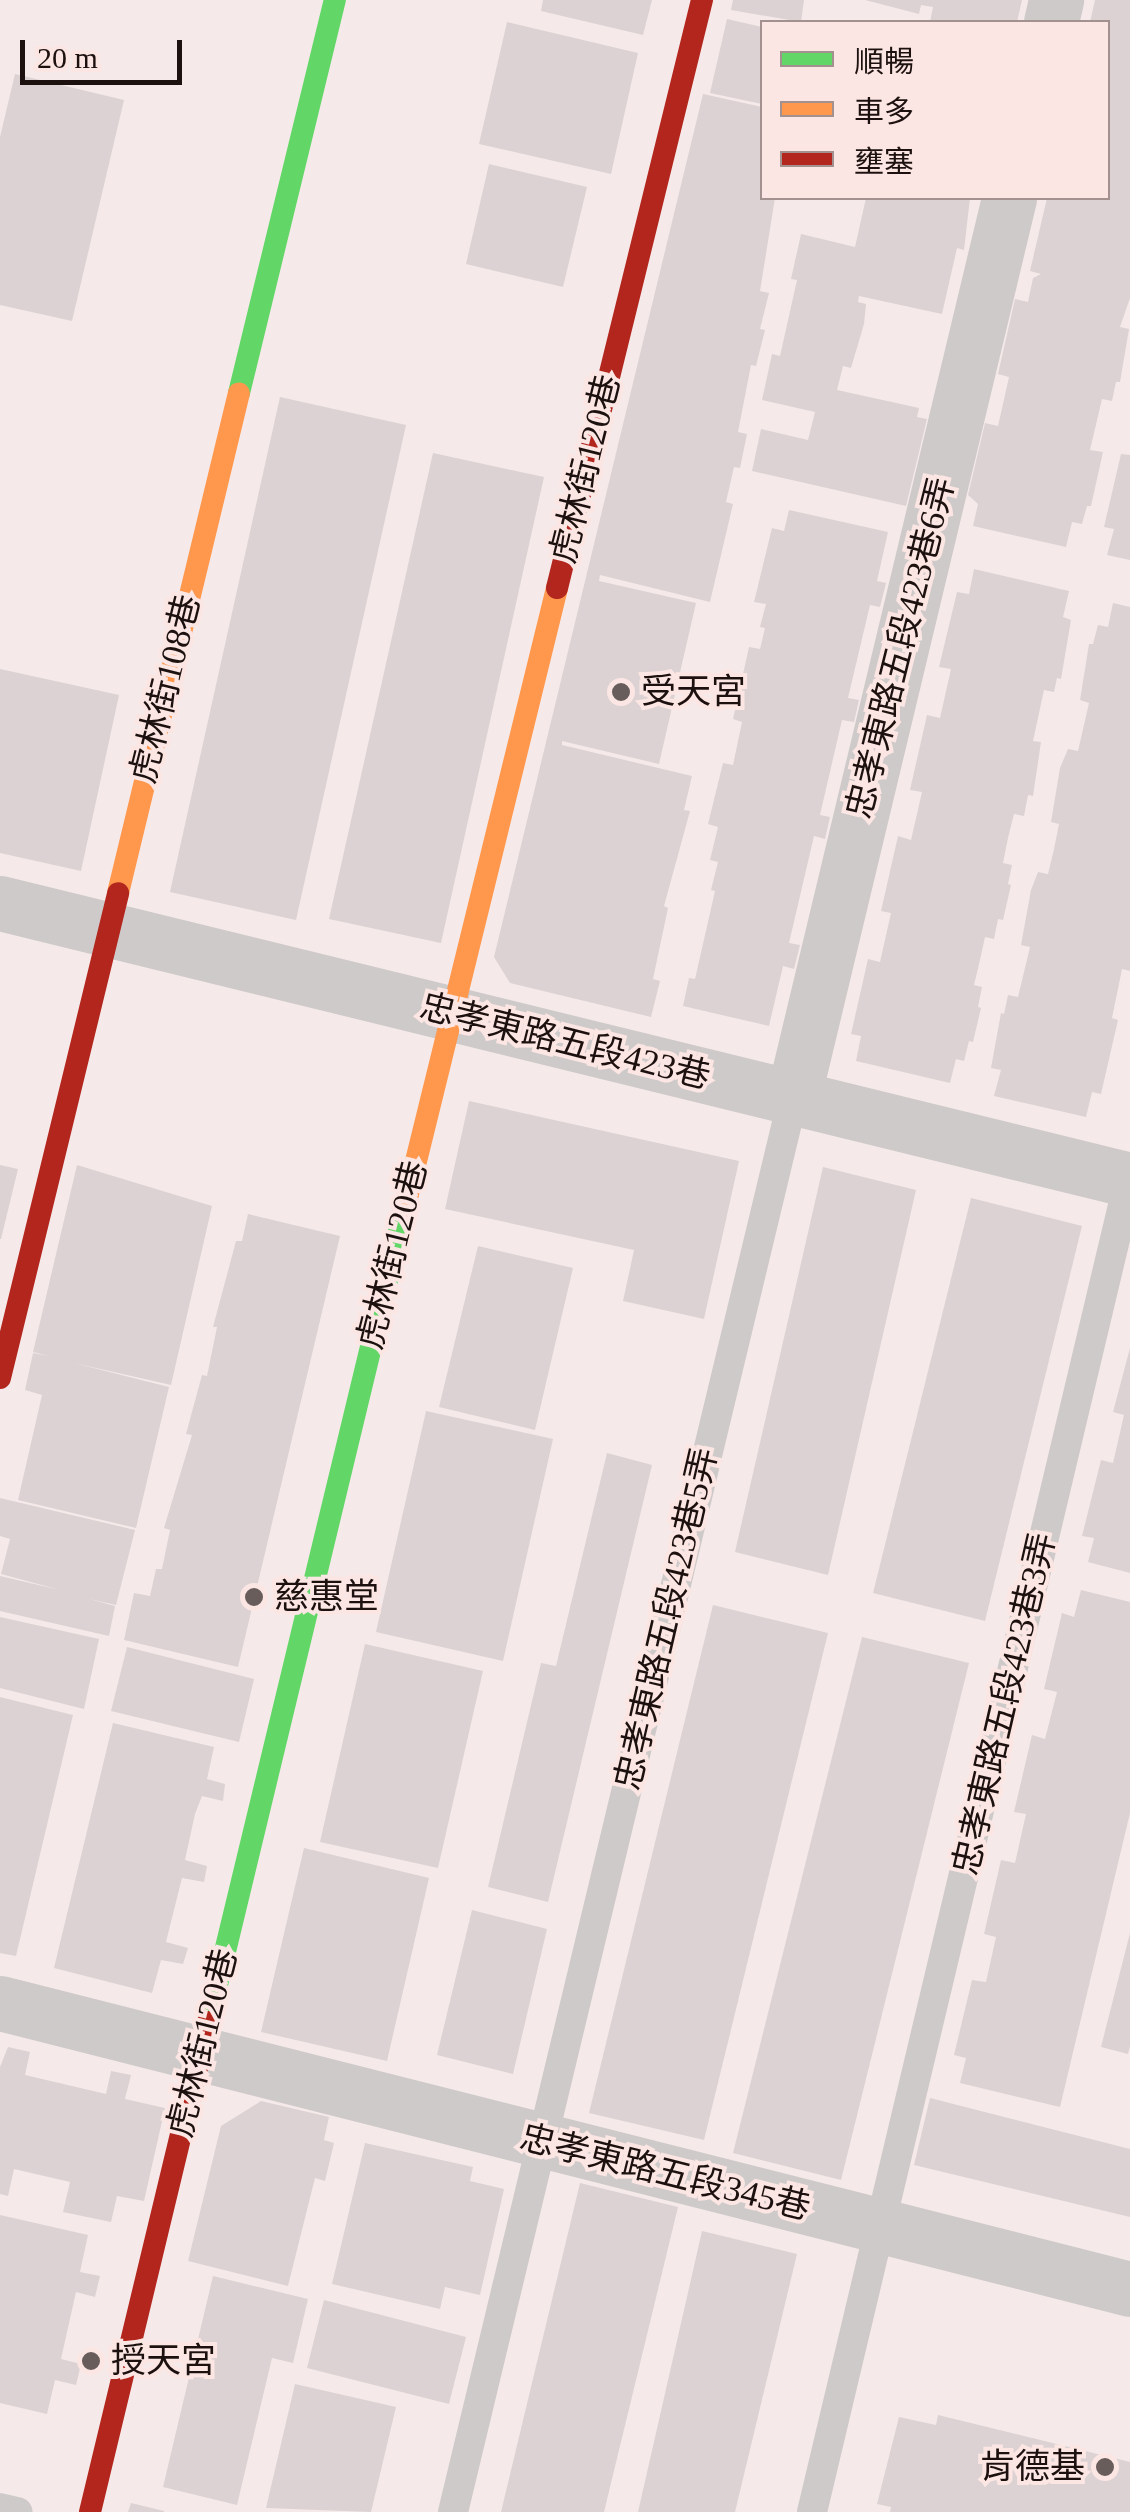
<!DOCTYPE html>
<html>
<head>
<meta charset="utf-8">
<style>
	body { margin:0 }
	#map { position:relative; width:1130px; height:2512px; overflow:hidden; background:#f5eae9; font-family:"Times New Roman","Noto Sans TC",serif }
	div>[style] { position:absolute }
	[style*='--x'] { left:calc(var(--x)*1px); top:calc(var(--y)*1px); width:calc(var(--w)*1px); rotate:calc(var(--a)*1deg) }
	.building>* { inset:0; background:#dcd2d3 }
	.lane>* { height:30px; margin:-15px; padding:0 15px; transform-origin:15px; border-radius:15px; background:#cfcaca }
	.street>* { height:55px; margin:-27.5px; padding:0 27.5px; transform-origin:27.5px; border-radius:27.5px; background:#cfcaca }
	.fast>* { height:22px; margin:-11px; padding:0 11px; transform-origin:11px; border-radius:11px; background:#63d668 }
	.slow>* { height:22px; margin:-11px; padding:0 11px; transform-origin:11px; border-radius:11px; background:#ff974d }
	.jam>* { height:22px; margin:-11px; padding:0 11px; transform-origin:11px; border-radius:11px; background:#b3261e }
	.dots>* { width:28px; height:28px; translate:-50% -50%; box-sizing:border-box; border:5px solid #fbe6e3; border-radius:50% }
	span { translate:-50% -50%; white-space:nowrap; text-align:center; line-height:1.15; -webkit-text-stroke:8px #fbe6e3; paint-order:stroke }
	.street-label { font-size:35px; color:#1c110f }
	.poi-label { font-size:35px; color:#1c110f }
	.left { translate:0 -50%; text-align:left }
	.right { translate:-100% -50%; text-align:right }
	.legend { position:absolute; left:760px; top:20px; width:350px; height:180px; box-sizing:border-box; background:#fbe6e3; border:2px solid #a2918e; margin:0; padding:12px 18px; list-style:none; font-size:30px; color:#1c110f }
	.legend li { display:flex; align-items:center; gap:20px; height:50px }
	.legend b { width:50px; border:2px solid #a2918e }
	.scale { position:absolute; left:20px; top:40px; width:162px; height:45px; box-sizing:border-box; border:5px solid #1c110f; border-top:0; padding-left:12px; font-size:30px; line-height:35px; white-space:nowrap; color:#1c110f; -webkit-text-stroke:8px #fbe6e3; paint-order:stroke }
</style>
</head>
<body>
<div id="map">
	<div class="building">
		<div style="clip-path:polygon(543px 0,652px 0,643px 35px,541px 11px)"></div>
		<div style="clip-path:polygon(733px 0,804px 0,801px 22px,731px 10px)"></div>
		<div style="clip-path:polygon(865px 0,1022px 0,1017px 22px,930px 22px,933px 7px,921px 5px,919px 14px)"></div>
		<div style="clip-path:polygon(1095px 0,1130px 0,1130px 298px,1120px 327px,1129px 329px,1120px 382px,1116px 382px,1112px 401px,1102px 399px,1090px 450px,1103px 452px,1091px 506px,1087px 506px,1082px 524px,1072px 522px,1066px 547px,973px 526px,978px 504px,968px 495px,985px 423px,998px 426px,1009px 377px,998px 374px,1015px 299px,1028px 302px,1033px 278px,1041px 274px,1030px 271px,1047px 198px,1108px 198px,1108px 22px,1090px 22px)"></div>
		<div style="clip-path:polygon(727px 19px,762px 27px,762px 104px,710px 93px)"></div>
		<div style="clip-path:polygon(507px 22px,638px 53px,611px 174px,479px 144px)"></div>
		<div style="clip-path:polygon(15px 74px,124px 100px,72px 321px,0 305px,0 137px)"></div>
		<div style="clip-path:polygon(703px 94px,762px 107px,762px 198px,775px 198px,760px 291px,769px 293px,760px 329px,765px 330px,756px 366px,751px 365px,738px 432px,747px 434px,740px 468px,734px 467px,726px 502px,733px 504px,710px 602px,600px 575px,599px 581px,696px 603px,659px 764px,562px 741px,562px 745px,692px 776px,684px 810px,690px 811px,664px 906px,668px 908px,653px 979px,660px 981px,651px 1017px,510px 983px,494px 957px)"></div>
		<div style="clip-path:polygon(489px 164px,587px 187px,563px 287px,466px 264px)"></div>
		<div style="clip-path:polygon(866px 198px,970px 198px,964px 250px,957px 248px,942px 314px,859px 296px,858px 302px,866px 304px,864px 324px,851px 368px,843px 366px,837px 390px,919px 408px,917px 417px,927px 419px,906px 506px,752px 471px,761px 429px,808px 440px,815px 412px,762px 400px,772px 354px,780px 356px,797px 280px,791px 279px,801px 234px,855px 247px)"></div>
		<div style="clip-path:polygon(280px 397px,406px 425px,296px 920px,170px 892px)"></div>
		<div style="clip-path:polygon(433px 453px,544px 477px,441px 943px,329px 919px)"></div>
		<div style="clip-path:polygon(1121px 454px,1130px 455px,1130px 560px,1107px 555px,1114px 529px,1104px 527px)"></div>
		<div style="clip-path:polygon(789px 510px,888px 532px,877px 581px,886px 583px,880px 607px,870px 605px,848px 698px,859px 700px,854px 722px,842px 720px,820px 815px,830px 817px,825px 839px,814px 836px,789px 943px,800px 945px,794px 969px,783px 966px,769px 1026px,683px 1006px,689px 978px,695px 979px,715px 891px,711px 890px,718px 862px,710px 860px,718px 827px,708px 824px,723px 763px,733px 765px,742px 722px,733px 719px,749px 647px,760px 649px,765px 628px,760px 627px,766px 604px,754px 602px,772px 528px,784px 531px)"></div>
		<div style="clip-path:polygon(974px 569px,1069px 591px,1063px 617px,1071px 620px,1061px 679px,1057px 678px,1054px 692px,1044px 690px,1033px 741px,1041px 742px,1033px 796px,1028px 795px,1024px 816px,1014px 814px,1008px 838px,1003px 863px,1012px 865px,1008px 884px,1011px 885px,1003px 920px,998px 919px,994px 939px,985px 937px,980px 960px,974px 985px,982px 987px,978px 1007px,981px 1008px,973px 1042px,969px 1041px,964px 1061px,956px 1059px,950px 1083px,856px 1061px,861px 1036px,851px 1034px,868px 959px,880px 962px,891px 913px,881px 911px,898px 836px,911px 840px,922px 792px,910px 790px,927px 715px,940px 718px,951px 669px,939px 667px,957px 592px,969px 594px)"></div>
		<div style="clip-path:polygon(1113px 603px,1130px 607px,1130px 971px,1122px 969px,1112px 1018px,1118px 1020px,1101px 1094px,1092px 1092px,1086px 1117px,994px 1096px,1001px 1070px,991px 1068px,1001px 1013px,1004px 1014px,1008px 995px,1018px 997px,1030px 947px,1021px 945px,1031px 890px,1038px 872px,1048px 874px,1054px 849px,1059px 824px,1051px 822px,1060px 768px,1068px 749px,1078px 751px,1089px 703px,1080px 700px,1089px 644px,1093px 644px,1098px 625px,1108px 627px)"></div>
		<div style="clip-path:polygon(0 669px,119px 695px,81px 871px,0 853px)"></div>
		<div style="clip-path:polygon(469px 1101px,739px 1161px,704px 1319px,623px 1301px,634px 1250px,445px 1209px)"></div>
		<div style="clip-path:polygon(0 1165px,18px 1169px,1px 1239px,0 1239px)"></div>
		<div style="clip-path:polygon(77px 1165px,212px 1206px,171px 1385px,74px 1363px,169px 1387px,136px 1528px,18px 1500px,42px 1395px,25px 1390px,33px 1353px,48px 1356px,33px 1352px)"></div>
		<div style="clip-path:polygon(823px 1167px,916px 1190px,828px 1575px,735px 1552px)"></div>
		<div style="clip-path:polygon(971px 1198px,1082px 1226px,985px 1621px,873px 1593px)"></div>
		<div style="clip-path:polygon(248px 1214px,340px 1236px,238px 1667px,124px 1640px,134px 1593px,150px 1596px,156px 1569px,162px 1569px,170px 1530px,164px 1528px,192px 1435px,186px 1434px,202px 1375px,207px 1376px,217px 1327px,213px 1327px,236px 1241px,242px 1241px)"></div>
		<div style="clip-path:polygon(478px 1246px,573px 1268px,535px 1430px,439px 1407px)"></div>
		<div style="clip-path:polygon(1130px 1348px,1130px 1573px,1088px 1562px,1094px 1538px,1082px 1536px,1101px 1460px,1113px 1463px,1124px 1415px,1113px 1412px)"></div>
		<div style="clip-path:polygon(426px 1411px,553px 1439px,503px 1661px,376px 1632px)"></div>
		<div style="clip-path:polygon(607px 1453px,652px 1465px,548px 1902px,488px 1887px,541px 1663px,556px 1666px)"></div>
		<div style="clip-path:polygon(0 1498px,135px 1530px,116px 1605px,89px 1599px,115px 1606px,109px 1636px,0 1611px,0 1576px,60px 1590px,1px 1574px,10px 1539px,0 1536px)"></div>
		<div style="clip-path:polygon(1081px 1590px,1130px 1602px,1130px 1813px,1060px 2107px,960px 2083px,966px 2058px,954px 2055px,972px 1980px,986px 1982px,996px 1937px,984px 1934px,1001px 1860px,1015px 1863px,1026px 1814px,1014px 1812px,1032px 1735px,1045px 1739px,1057px 1692px,1044px 1689px,1062px 1613px,1074px 1617px)"></div>
		<div style="clip-path:polygon(713px 1605px,828px 1633px,704px 2140px,589px 2113px)"></div>
		<div style="clip-path:polygon(0 1617px,99px 1639px,84px 1709px,0 1688px)"></div>
		<div style="clip-path:polygon(862px 1637px,969px 1663px,841px 2180px,733px 2153px)"></div>
		<div style="clip-path:polygon(365px 1644px,483px 1671px,438px 1868px,320px 1842px)"></div>
		<div style="clip-path:polygon(127px 1647px,254px 1679px,239px 1742px,111px 1711px)"></div>
		<div style="clip-path:polygon(0 1697px,73px 1715px,16px 1956px,0 1953px)"></div>
		<div style="clip-path:polygon(113px 1723px,214px 1747px,207px 1779px,225px 1784px,223px 1801px,202px 1796px,195px 1814px,185px 1860px,207px 1866px,204px 1882px,182px 1878px,166px 1942px,188px 1948px,183px 1964px,161px 1960px,152px 1993px,54px 1968px)"></div>
		<div style="clip-path:polygon(304px 1848px,429px 1878px,387px 2061px,261px 2032px)"></div>
		<div style="clip-path:polygon(472px 1910px,547px 1929px,513px 2074px,437px 2055px)"></div>
		<div style="clip-path:polygon(1130px 1933px,1130px 2046px,1128px 2054px,1101px 2047px)"></div>
		<div style="clip-path:polygon(8px 2047px,30px 2052px,25px 2075px,106px 2094px,111px 2071px,131px 2075px,125px 2099px,165px 2108px,144px 2201px,117px 2196px,111px 2222px,63px 2212px,70px 2182px,14px 2169px,8px 2196px,0 2194px,0 2067px)"></div>
		<div style="clip-path:polygon(930px 2098px,1130px 2149px,1130px 2217px,914px 2165px)"></div>
		<div style="clip-path:polygon(261px 2101px,329px 2117px,324px 2140px,334px 2143px,325px 2181px,315px 2178px,288px 2286px,188px 2261px,221px 2126px)"></div>
		<div style="clip-path:polygon(365px 2143px,473px 2167px,470px 2181px,504px 2189px,480px 2295px,445px 2287px,440px 2309px,332px 2284px)"></div>
		<div style="clip-path:polygon(580px 2183px,678px 2207px,604px 2512px,501px 2512px)"></div>
		<div style="clip-path:polygon(0 2215px,88px 2235px,80px 2272px,100px 2276px,95px 2297px,76px 2292px,61px 2359px,81px 2364px,76px 2385px,55px 2380px,47px 2414px,0 2403px)"></div>
		<div style="clip-path:polygon(702px 2231px,797px 2254px,735px 2512px,638px 2512px)"></div>
		<div style="clip-path:polygon(213px 2276px,308px 2299px,293px 2363px,272px 2358px,237px 2505px,163px 2487px)"></div>
		<div style="clip-path:polygon(324px 2300px,466px 2337px,449px 2404px,307px 2368px)"></div>
		<div style="clip-path:polygon(295px 2384px,396px 2407px,371px 2512px,266px 2508px)"></div>
		<div style="clip-path:polygon(938px 2415px,1130px 2462px,1130px 2512px,890px 2512px,891px 2507px,877px 2504px,899px 2417px,936px 2425px)"></div>
		<div style="clip-path:polygon(131px 2503px,164px 2511px,164px 2512px,128px 2512px)"></div>
	</div>
	<div class="lane">
		<div style="--x:0;--y:2508;--w:18;--a:13"></div>
		<div style="--x:453;--y:2512;--w:1454;--a:-76.48"></div>
		<div style="--x:812;--y:2512;--w:1369;--a:-76.61"></div>
	</div>
	<div class="street">
		<div style="--x:1051;--y:22;--w:23;--a:-77"></div>
		<div style="--x:0;--y:903;--w:1163;--a:13.77"></div>
		<div style="--x:793;--y:1098;--w:926;--a:-76.5"></div>
		<div style="--x:0;--y:2003;--w:1166;--a:14.2"></div>
	</div>
	<div class="fast">
		<div style="--x:239;--y:393;--w:405;--a:-76.3"></div>
		<div style="--x:208;--y:2022;--w:835;--a:-76.43"></div>
	</div>
	<div class="slow">
		<div style="--x:118;--y:893;--w:514;--a:-76.4"></div>
		<div style="--x:404;--y:1210;--w:641;--a:-76.18"></div>
	</div>
	<div class="jam">
		<div style="--x:557;--y:588;--w:606;--a:-76.15"></div>
		<div style="--x:0;--y:1378;--w:499;--a:-76.3"></div>
		<div style="--x:90;--y:2512;--w:504;--a:-76.46"></div>
	</div>
	<div class="dots">
		<div style="left:621px;top:692px;background:#685d5b"></div>
		<div style="left:254px;top:1597px;background:#685d5b"></div>
		<div style="left:91px;top:2361px;background:#685d5b"></div>
		<div style="left:1105px;top:2467px;background:#685d5b"></div>
	</div>
	<div class="street-label">
		<span style="left:586px;top:469px;rotate:-76deg">虎林街120巷</span>
		<span style="left:901px;top:648px;rotate:-76deg">忠孝東路五段423巷6弄</span>
		<span style="left:166px;top:689px;rotate:-76deg">虎林街108巷</span>
		<span style="left:565px;top:1042px;rotate:14deg">忠孝東路五段423巷</span>
		<span style="left:393px;top:1255px;rotate:-76deg">虎林街120巷</span>
		<span style="left:667px;top:1619px;rotate:-77deg">忠孝東路五段423巷5弄</span>
		<span style="left:1005px;top:1704px;rotate:-77deg">忠孝東路五段423巷3弄</span>
		<span style="left:203px;top:2043px;rotate:-76deg">虎林街120巷</span>
		<span style="left:665px;top:2173px;rotate:14deg">忠孝東路五段345巷</span>
	</div>
	<div class="poi-label">
		<span class="left" style="left:641px;top:692px">受天宮</span>
		<span class="left" style="left:274px;top:1597px">慈惠堂</span>
		<span class="left" style="left:111px;top:2361px">授天宮</span>
		<span class="right" style="left:1085px;top:2467px">肯德基</span>
	</div>
	<ul class="legend">
	<li><b style="height:12px;background:#63d668"></b>順暢</li>
	<li><b style="height:12px;background:#ff974d"></b>車多</li>
	<li><b style="height:12px;background:#b3261e"></b>壅塞</li>
	</ul>
	<div class="scale">20 m</div>
</div>
</body>
</html>
